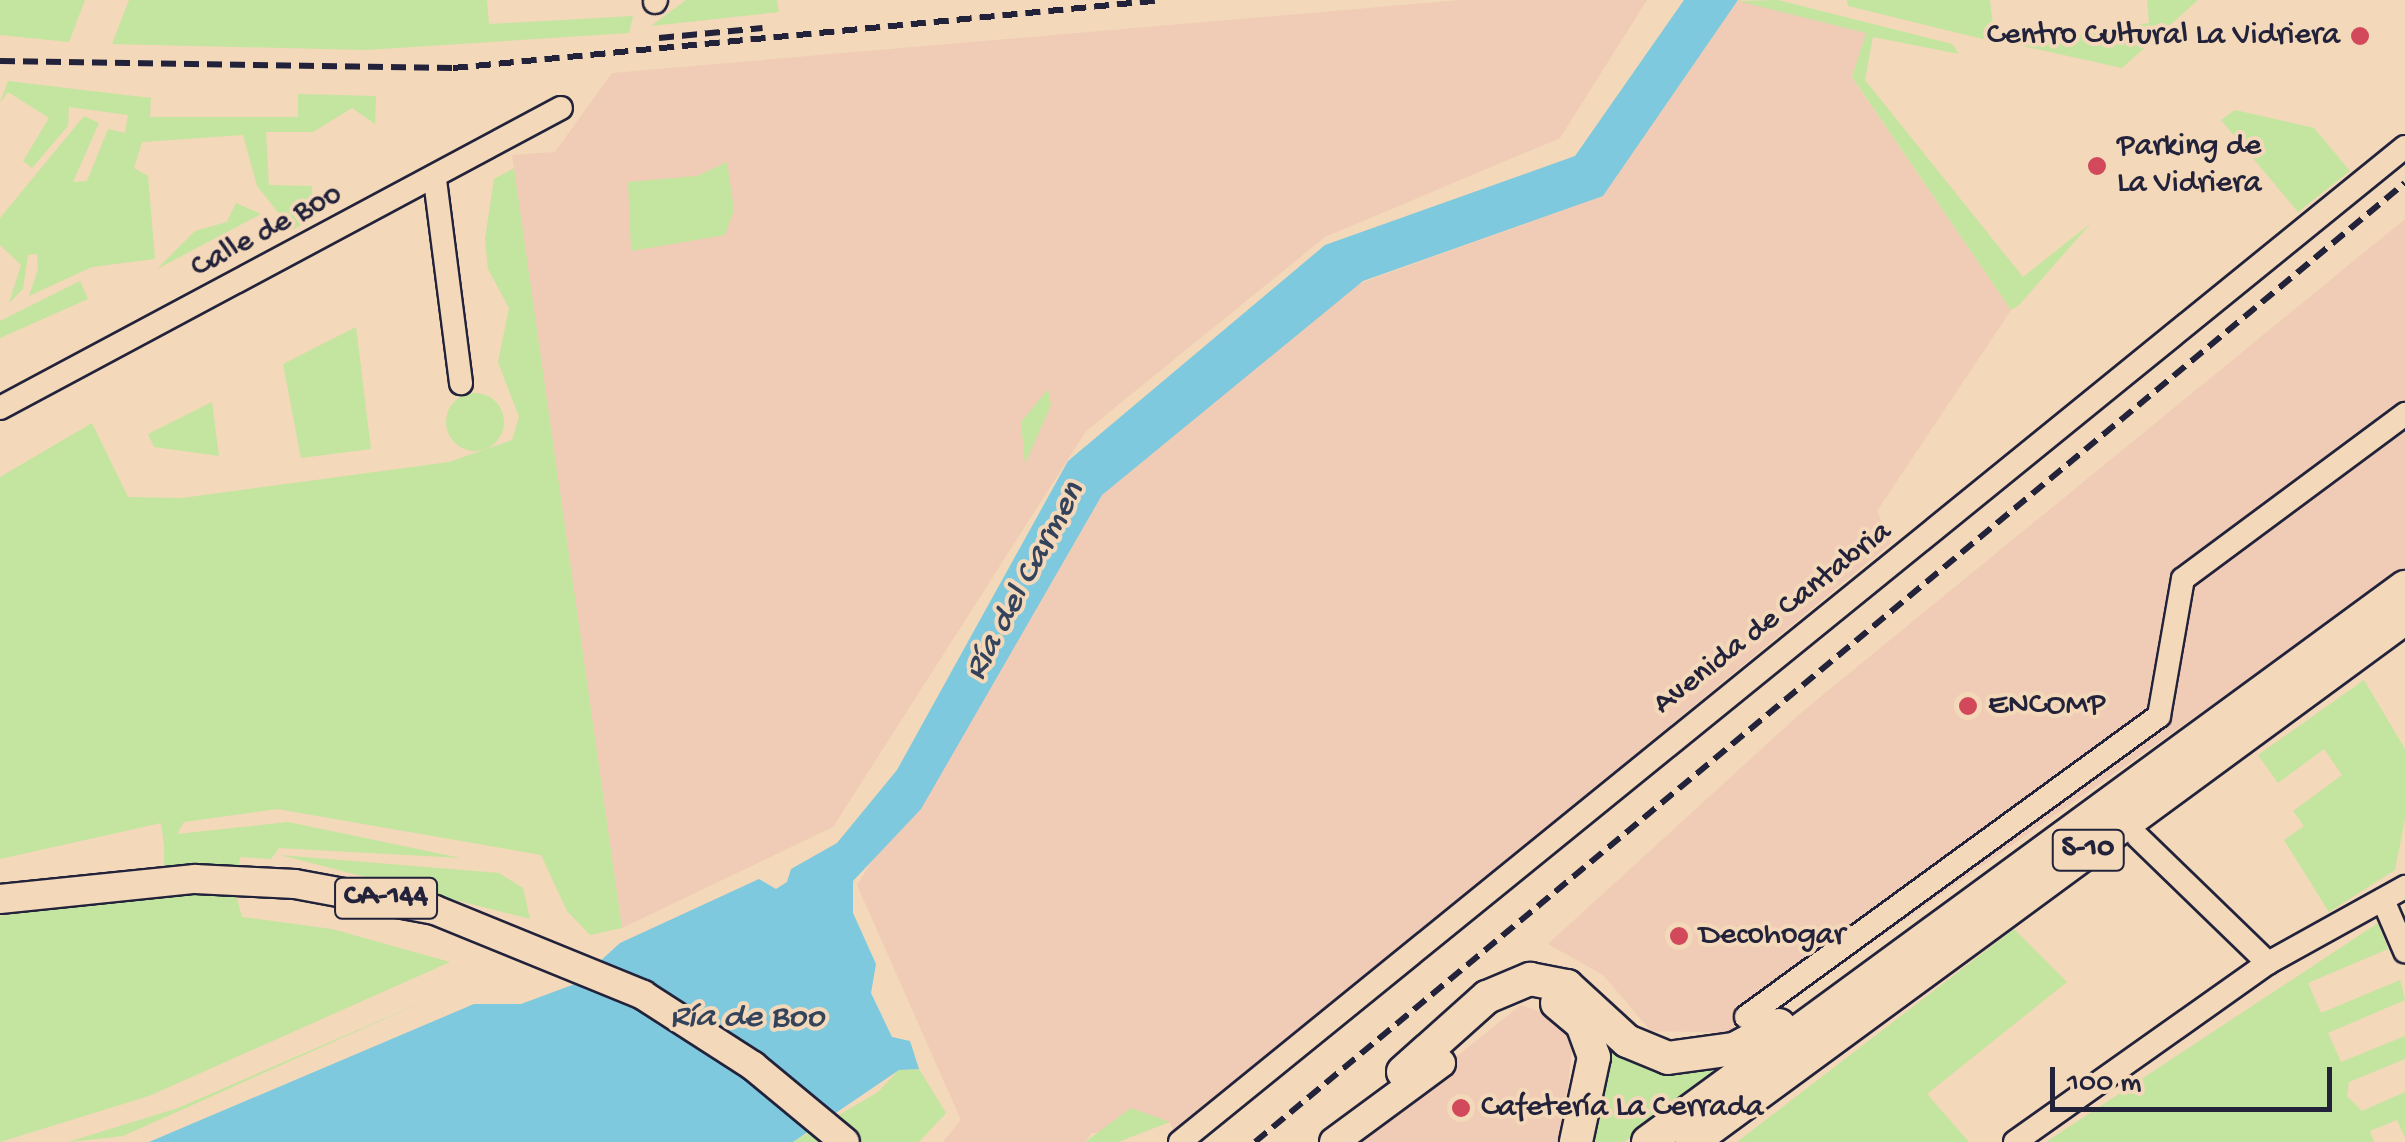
<!DOCTYPE html>
<html>
<head>
<meta charset="utf-8">
<style>
	body { margin:0 }
	#map { position:relative; width:2405px; height:1142px; overflow:hidden; background:#f3d8ba; font-family:"Gochi Hand",sans-serif }
	div>[style] { position:absolute }
	[style*='--x'] { left:calc(var(--x)*1px); top:calc(var(--y)*1px); width:calc(var(--w)*1px); rotate:calc(var(--a)*1deg) }
	.built>* { inset:0; background:#f0cbb5 }
	.green>* { inset:0; background:#c3e59f }
	.round { border-radius:50% }
	.water>* { inset:0; background:#7ec9de }
	.roads { filter:drop-shadow(2px 0 #22223b) drop-shadow(-2px 0 #22223b) drop-shadow(0 2px #22223b) drop-shadow(0 -2px #22223b) }
	.minor>* { height:22px; margin:-11px; padding:0 11px; transform-origin:11px; border-radius:11px; background:#f3d8ba }
	.major>* { height:28px; margin:-14px; padding:0 14px; transform-origin:14px; border-radius:14px; background:#f3d8ba }
	.highway>* { height:32px; margin:-16px; padding:0 16px; transform-origin:16px; border-radius:16px; background:#f3d8ba }
	.rail>* { height:6px; margin-top:-3px; transform-origin:0; background:repeating-linear-gradient(90deg,#22223b 0 15px,transparent 0 23px) }
	.dots>* { width:28px; height:28px; translate:-50% -50%; box-sizing:border-box; border:5px solid #f3d8ba; border-radius:50% }
	span { translate:-50% -50%; white-space:nowrap; text-align:center; line-height:1.15; -webkit-text-stroke:8px #f3d8ba; paint-order:stroke }
	.shield-label span { padding:2px 8px; background:#f3d8ba; border:2px solid; border-radius:8px; -webkit-text-stroke-width:0 }
	.shield-label { font-size:30px; color:#22223b; font-weight:700 }
	.poi-label { font-size:32px; color:#22223b }
	.right { translate:-100% -50%; text-align:right }
	.left { translate:0 -50%; text-align:left }
	.street-label { font-size:32px; color:#22223b }
	.water-label { font-size:35px; color:#34435c; font-style:italic }
	.scale { position:absolute; left:2050px; top:1067px; width:282px; height:45px; box-sizing:border-box; border:5px solid #22223b; border-top:0; padding-left:12px; font-size:30px; line-height:35px; white-space:nowrap; color:#22223b; -webkit-text-stroke:8px #f3d8ba; paint-order:stroke }
</style>
</head>
<body>
<div id="map">
	<div class="built">
		<div style="clip-path:polygon(1461px 0,1647px 0,1560px 138px,1325px 237px,1086px 431px,833px 827px,622px 928px,512px 155px,555px 152px,612px 73px)"></div>
		<div style="clip-path:polygon(1738px 0,1867px 33px,1852px 78px,2011px 310px,1877px 511px,1891px 543px,1175px 1134px,1170px 1122px,1092px 1133px,1085px 1142px,943px 1142px,961px 1120px,857px 885px,1102px 495px,1347px 288px,1603px 196px)"></div>
		<div style="clip-path:polygon(2405px 219px,2405px 570px,1743px 1033px,1651px 1031px,1603px 975px,1548px 944px,1802px 712px)"></div>
		<div style="clip-path:polygon(1521px 1005px,1562px 1020px,1573px 1040px,1562px 1142px,1350px 1142px)"></div>
	</div>
	<div class="green">
		<div style="clip-path:polygon(0 0,85px 0,69px 42px,0 35px)"></div>
		<div style="clip-path:polygon(129px 0,487px 0,489px 24px,633px 16px,629px 33px,366px 50px,112px 44px)"></div>
		<div style="clip-path:polygon(686px 0,777px 0,779px 12px,651px 26px)"></div>
		<div style="clip-path:polygon(1778px 0,1952px 44px,1959px 54px,1873px 37px,1865px 80px,2023px 277px,2091px 223px,2019px 305px,2011px 310px,1852px 77px,1866px 33px,1738px 1px)"></div>
		<div style="clip-path:polygon(1847px 0,1990px 0,1995px 42px,1848px 6px)"></div>
		<div style="clip-path:polygon(2147px 0,2198px 0,2122px 68px,2018px 45px,2149px 23px)"></div>
		<div style="clip-path:polygon(8px 81px,151px 98px,150px 117px,298px 117px,298px 94px,376px 96px,375px 124px,352px 108px,313px 132px,266px 132px,269px 185px,312px 186px,313px 218px,292px 230px,257px 186px,243px 135px,142px 142px,134px 168px,148px 176px,155px 259px,92px 267px,29px 296px,38px 269px,37px 254px,28px 255px,23px 289px,9px 303px,21px 265px,0 245px,0 218px,84px 116px,99px 123px,73px 182px,87px 181px,108px 129px,125px 133px,128px 115px,69px 107px,68px 126px,32px 168px,23px 161px,49px 118px,8px 92px,0 103px)"></div>
		<div style="clip-path:polygon(2235px 110px,2314px 128px,2350px 171px,2298px 212px,2221px 120px)"></div>
		<div style="clip-path:polygon(727px 162px,734px 210px,725px 235px,631px 251px,628px 182px,697px 176px)"></div>
		<div style="clip-path:polygon(514px 168px,622px 928px,590px 935px,567px 911px,541px 855px,277px 809px,184px 822px,177px 834px,288px 822px,461px 858px,279px 848px,271px 859px,240px 857px,235px 891px,242px 917px,332px 929px,450px 962px,149px 1096px,0 1142px,0 916px,164px 892px,164px 845px,161px 823px,0 859px,0 477px,92px 423px,128px 497px,182px 498px,449px 462px,512px 440px,519px 417px,498px 362px,509px 308px,488px 269px,485px 239px,494px 179px)"></div>
		<div style="clip-path:polygon(236px 203px,261px 214px,157px 269px,195px 231px,227px 222px)"></div>
		<div style="clip-path:polygon(80px 281px,88px 299px,0 338px,0 321px)"></div>
		<div style="clip-path:polygon(356px 327px,371px 449px,301px 458px,283px 364px)"></div>
		<div style="clip-path:polygon(1048px 389px,1051px 405px,1025px 464px,1021px 422px)"></div>
		<div class="round" style="left:446px;top:393px;width:58px;height:58px"></div>
		<div style="clip-path:polygon(212px 402px,219px 456px,154px 447px,148px 434px)"></div>
		<div style="clip-path:polygon(2364px 680px,2405px 749px,2405px 819px,2395px 870px,2329px 912px,2284px 840px,2304px 826px,2293px 811px,2342px 775px,2324px 749px,2278px 783px,2258px 755px)"></div>
		<div style="clip-path:polygon(280px 855px,499px 873px,523px 888px,530px 919px)"></div>
		<div style="clip-path:polygon(2378px 923px,2388px 949px,2308px 983px,2321px 1013px,2400px 980px,2405px 1000px,2328px 1033px,2341px 1062px,2405px 1036px,2405px 1059px,2349px 1082px,2347px 1096px,2362px 1111px,2405px 1092px,2405px 1138px,2397px 1120px,2370px 1131px,2374px 1142px,2046px 1142px)"></div>
		<div style="clip-path:polygon(2014px 929px,2067px 982px,1927px 1094px,1969px 1142px,1737px 1142px)"></div>
		<div style="clip-path:polygon(429px 999px,123px 1136px,68px 1142px,178px 1108px)"></div>
		<div style="clip-path:polygon(1600px 1035px,1733px 1061px,1624px 1142px,1588px 1142px,1606px 1086px)"></div>
		<div style="clip-path:polygon(919px 1069px,946px 1113px,919px 1142px,793px 1142px,878px 1092px,899px 1070px)"></div>
		<div style="clip-path:polygon(1131px 1108px,1170px 1122px,1118px 1142px,1085px 1142px)"></div>
	</div>
	<div class="water">
		<div style="clip-path:polygon(1684px 0,1738px 0,1603px 196px,1363px 281px,1102px 495px,921px 809px,853px 881px,853px 913px,876px 964px,871px 993px,892px 1037px,910px 1041px,919px 1069px,899px 1070px,793px 1142px,149px 1142px,474px 1004px,521px 1004px,575px 984px,620px 943px,759px 879px,776px 889px,787px 882px,791px 869px,837px 843px,897px 770px,1068px 461px,1325px 245px,1575px 156px)"></div>
	</div>
	<div class="roads">
		<div class="minor">
			<div style="--x:655;--y:2;--w:2;--a:-63"></div>
			<div style="--x:435;--y:180;--w:205;--a:82.7"></div>
			<div style="--x:0;--y:408;--w:636;--a:-28.14"></div>
			<div style="--x:2138;--y:837;--w:181;--a:44.1"></div>
			<div style="--x:2383;--y:900;--w:56;--a:66.7"></div>
			<div style="--x:1746;--y:1017;--w:511;--a:-36.09"></div>
			<div style="--x:2159;--y:716;--w:139;--a:-80.1"></div>
			<div style="--x:2183;--y:579;--w:277;--a:-36.6"></div>
			<div style="--x:1180;--y:1142;--w:1578;--a:-39.09"></div>
			<div style="--x:2015;--y:1142;--w:310;--a:-35.3"></div>
			<div style="--x:2268;--y:963;--w:157;--a:-29"></div>
		</div>
		<div class="major">
			<div style="--x:0;--y:899;--w:196;--a:-5.9"></div>
			<div style="--x:195;--y:879;--w:100;--a:2.9"></div>
			<div style="--x:295;--y:884;--w:142;--a:10.5"></div>
			<div style="--x:435;--y:910;--w:225;--a:22.2"></div>
			<div style="--x:643;--y:995;--w:131;--a:32.8"></div>
			<div style="--x:753;--y:1066;--w:119;--a:39.6"></div>
			<div style="--x:1334;--y:1142;--w:133;--a:-36.4"></div>
		</div>
		<div class="highway">
			<div style="--x:1557;--y:1003;--w:33;--a:40"></div>
			<div style="--x:1582;--y:1024;--w:35;--a:70"></div>
			<div style="--x:1594;--y:1057;--w:87;--a:102"></div>
			<div style="--x:1403;--y:1072;--w:113;--a:-41.8"></div>
			<div style="--x:1487;--y:997;--w:47;--a:-22.7"></div>
			<div style="--x:1530;--y:979;--w:38;--a:11"></div>
			<div style="--x:1567;--y:986;--w:81;--a:42.5"></div>
			<div style="--x:1627;--y:1041;--w:44;--a:22.5"></div>
			<div style="--x:1668;--y:1058;--w:67;--a:-7.8"></div>
			<div style="--x:1734;--y:1049;--w:51;--a:-28.1"></div>
			<div style="--x:1648;--y:1142;--w:939;--a:-36.25"></div>
			<div style="--x:1692;--y:1142;--w:885;--a:-36.31"></div>
		</div>
	</div>
	<div class="rail">
		<div style="--x:659;--y:38;--w:104;--a:-5.5"></div>
		<div style="--x:0;--y:61;--w:453;--a:0.9"></div>
		<div style="--x:453;--y:68;--w:713;--a:-5.47"></div>
		<div style="--x:1255;--y:1142;--w:1497;--a:-39.83"></div>
	</div>
	<div class="dots">
		<div style="left:2360px;top:36px;background:#d1495b"></div>
		<div style="left:2097px;top:166px;background:#d1495b"></div>
		<div style="left:1968px;top:706px;background:#d1495b"></div>
		<div style="left:1679px;top:936px;background:#d1495b"></div>
		<div style="left:1461px;top:1108px;background:#d1495b"></div>
	</div>
	<div class="shield-label">
		<span style="left:2088px;top:850px">S-10</span>
		<span style="left:386px;top:898px">CA-144</span>
	</div>
	<div class="poi-label">
		<span class="right" style="left:2340px;top:36px">Centro Cultural La Vidriera</span>
		<span class="left" style="left:2117px;top:166px">Parking de<br>La Vidriera</span>
		<span class="left" style="left:1988px;top:706px">ENCOMP</span>
		<span class="left" style="left:1699px;top:936px">Decohogar</span>
		<span class="left" style="left:1481px;top:1108px">Cafetería La Cerrada</span>
	</div>
	<div class="street-label">
		<span style="left:267px;top:232px;rotate:-28deg">Calle de Boo</span>
		<span style="left:1773px;top:619px;rotate:-38deg">Avenida de Cantabria</span>
	</div>
	<div class="water-label">
		<span style="left:1026px;top:582px;rotate:-62deg">Ría del Carmen</span>
		<span style="left:747px;top:1019px">Ría de Boo</span>
	</div>
	<div class="scale">100 m</div>
</div>
</body>
</html>
